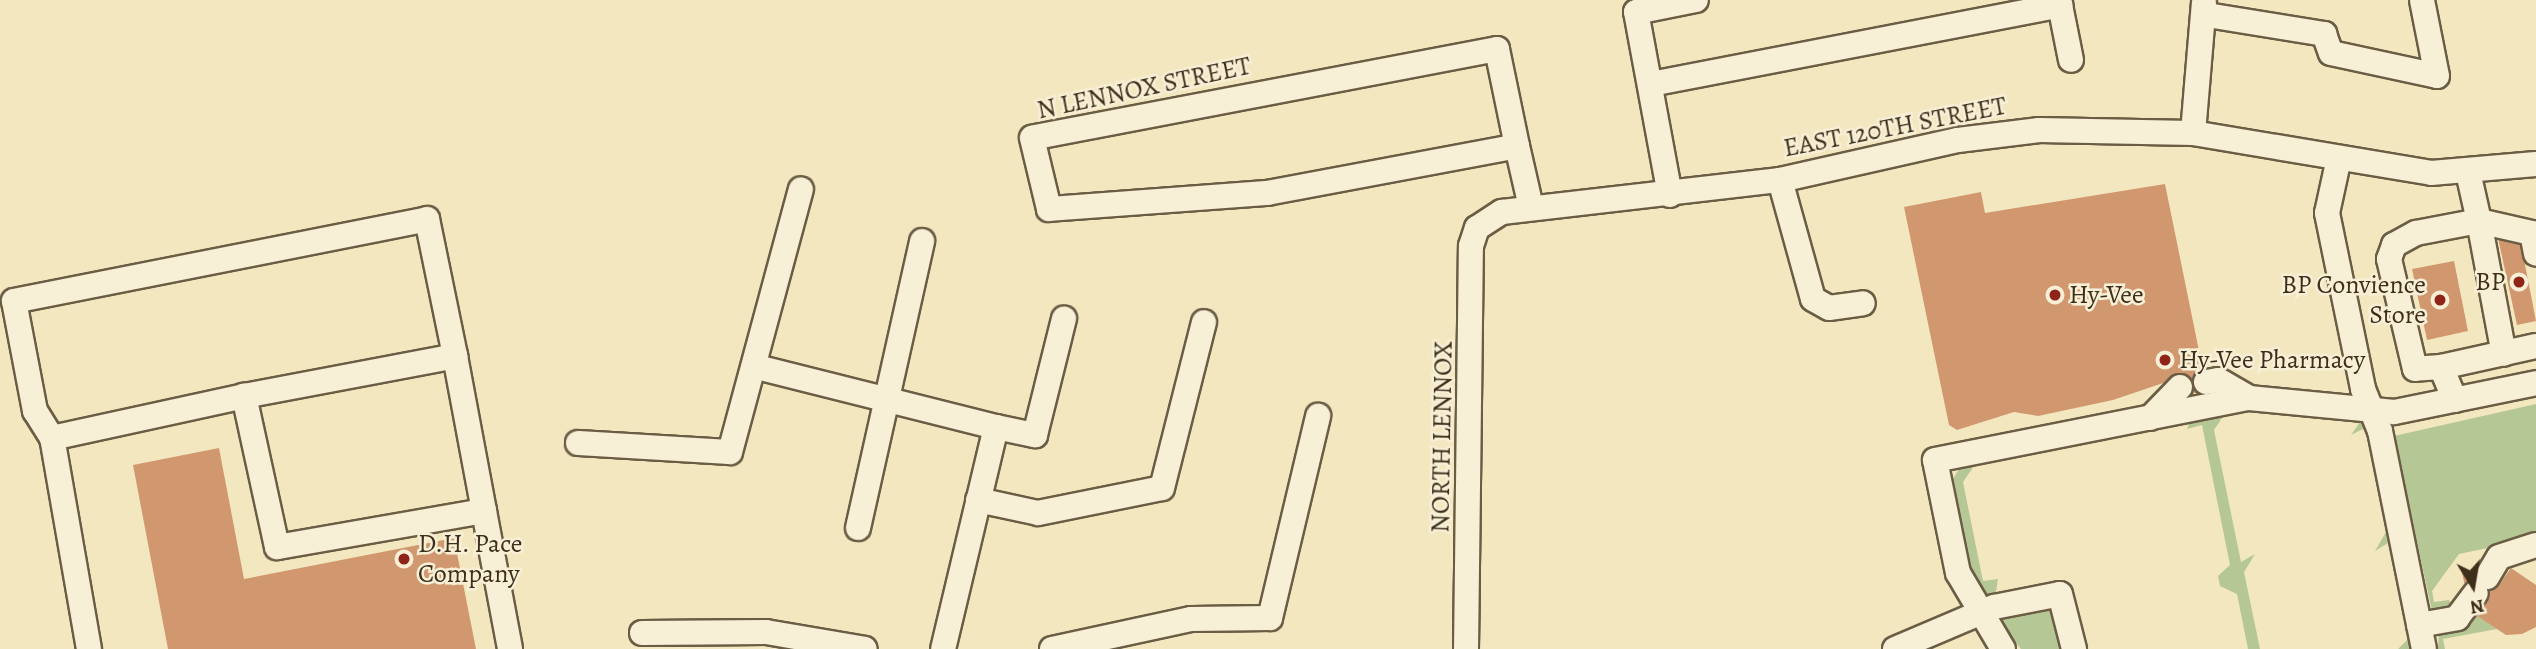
<!DOCTYPE html>
<html>
<head>
<meta charset="utf-8">
<style>
	body { margin:0 }
	#map { position:relative; width:2536px; height:649px; overflow:hidden; background:#f3e7c0; font-family:Alegreya,serif }
	div>[style] { position:absolute }
	[style*='--x'] { left:calc(var(--x)*1px); top:calc(var(--y)*1px); width:calc(var(--w)*1px); rotate:calc(var(--a)*1deg) }
	.green>* { inset:0; background:#b6c796 }
	.building>* { inset:0; background:#d19870 }
	.roads { filter:drop-shadow(2px 0 #6b5d44) drop-shadow(-2px 0 #6b5d44) drop-shadow(0 2px #6b5d44) drop-shadow(0 -2px #6b5d44) }
	.minor>* { height:24px; margin:-12px; padding:0 12px; transform-origin:12px; border-radius:12px; background:#f7efd6 }
	.dots>* { width:19px; height:19px; translate:-50% -50%; box-sizing:border-box; border:4px solid #f7efd6; border-radius:50% }
	span { translate:-50% -50%; white-space:nowrap; text-align:center; line-height:1.15; -webkit-text-stroke:5px #f7efd6; paint-order:stroke }
	.street-label { font-size:26px; color:#3e2f1b }
	.poi-label { font-size:26px; color:#3e2f1b }
	.right { translate:-100% -50%; text-align:right }
	.left { translate:0 -50%; text-align:left }
	.north { position:absolute; left:2438px; top:551px; width:70px; height:70px; -webkit-text-stroke:5px #f7efd6; paint-order:stroke; rotate:169deg; font-size:19px; font-weight:700; line-height:28px; text-align:center; color:#3e2f1b }
	.north::after { content:''; display:block; margin:auto; width:24px; height:32px; background:#3e2f1b; clip-path:polygon(50% 0,100% 100%,50% 72%,0 100%) }
</style>
</head>
<body>
<div id="map">
	<div class="green">
		<div style="clip-path:polygon(2536px 404px,2536px 538px,2459px 554px,2432px 591px,2434px 602px,2449px 600px,2453px 607px,2432px 611px,2394px 436px)"></div>
		<div style="clip-path:polygon(2224px 415px,2214px 430px,2241px 562px,2255px 554px,2244px 572px,2260px 649px,2248px 649px,2237px 594px,2220px 586px,2218px 576px,2230px 565px,2202px 425px,2187px 429px,2190px 422px)"></div>
		<div style="clip-path:polygon(2360px 422px,2370px 428px,2413px 649px,2398px 649px,2408px 639px,2388px 543px,2375px 551px,2386px 532px,2365px 428px,2351px 435px)"></div>
		<div style="clip-path:polygon(1974px 466px,1963px 482px,1983px 581px,1998px 579px,1995px 598px,1984px 597px,1970px 575px,1951px 482px,1959px 469px)"></div>
		<div style="clip-path:polygon(2050px 608px,2063px 649px,2021px 649px,2001px 625px,2006px 615px)"></div>
		<div style="clip-path:polygon(2477px 616px,2497px 629px,2443px 639px,2445px 649px,2438px 649px,2439px 632px,2461px 630px)"></div>
	</div>
	<div class="building">
		<div style="clip-path:polygon(2165px 184px,2207px 390px,2181px 396px,2178px 378px,2113px 400px,2038px 416px,2014px 412px,1957px 430px,1949px 425px,1904px 207px,1981px 192px,1985px 213px)"></div>
		<div style="clip-path:polygon(2519px 234px,2536px 321px,2517px 325px,2498px 238px)"></div>
		<div style="clip-path:polygon(2454px 261px,2468px 331px,2427px 340px,2412px 269px)"></div>
		<div style="clip-path:polygon(219px 448px,244px 579px,454px 538px,476px 649px,168px 649px,133px 465px)"></div>
		<div style="clip-path:polygon(2511px 568px,2536px 585px,2536px 627px,2522px 634px,2506px 635px,2477px 616px,2488px 601px,2465px 586px,2462px 573px,2476px 570px,2499px 585px)"></div>
	</div>
	<div class="roads">
		<div class="minor">
			<div style="--x:2059;--y:0;--w:61;--a:78.7"></div>
			<div style="--x:2207;--y:15;--w:119;--a:9.2"></div>
			<div style="--x:2324;--y:34;--w:20;--a:70"></div>
			<div style="--x:2331;--y:53;--w:108;--a:12.2"></div>
			<div style="--x:2437;--y:76;--w:77;--a:-101.2"></div>
			<div style="--x:1651;--y:84;--w:417;--a:-10.9"></div>
			<div style="--x:2193;--y:133;--w:131;--a:-85.2"></div>
			<div style="--x:1517;--y:146;--w:99;--a:-101.7"></div>
			<div style="--x:1497;--y:49;--w:473;--a:169.2"></div>
			<div style="--x:1032;--y:138;--w:73;--a:76.5"></div>
			<div style="--x:1049;--y:209;--w:219;--a:-4.2"></div>
			<div style="--x:1267;--y:193;--w:254;--a:-10.6"></div>
			<div style="--x:1517;--y:146;--w:63;--a:77.1"></div>
			<div style="--x:2339;--y:158;--w:56;--a:102.3"></div>
			<div style="--x:2327;--y:213;--w:180;--a:78.4"></div>
			<div style="--x:2363;--y:389;--w:45;--a:68"></div>
			<div style="--x:2380;--y:431;--w:222;--a:78.6"></div>
			<div style="--x:2468;--y:172;--w:50;--a:77.3"></div>
			<div style="--x:2479;--y:221;--w:54;--a:12.8"></div>
			<div style="--x:2532;--y:233;--w:21;--a:79"></div>
			<div style="--x:1780;--y:180;--w:123;--a:74.5"></div>
			<div style="--x:1813;--y:299;--w:18;--a:29"></div>
			<div style="--x:1829;--y:308;--w:34;--a:-8"></div>
			<div style="--x:1670;--y:195;--w:186;--a:-100.5"></div>
			<div style="--x:1636;--y:12;--w:61;--a:-11.3"></div>
			<div style="--x:757;--y:367;--w:246;--a:14.1"></div>
			<div style="--x:996;--y:427;--w:228;--a:103.4"></div>
			<div style="--x:2441;--y:367;--w:97;--a:-12.5"></div>
			<div style="--x:2206;--y:382;--w:12;--a:-9"></div>
			<div style="--x:2218;--y:380;--w:36;--a:30"></div>
			<div style="--x:2455;--y:400;--w:36;--a:-113"></div>
			<div style="--x:2441;--y:367;--w:26;--a:176"></div>
			<div style="--x:2415;--y:369;--w:113;--a:-103.3"></div>
			<div style="--x:2389;--y:259;--w:15;--a:-70"></div>
			<div style="--x:2394;--y:245;--w:25;--a:-29"></div>
			<div style="--x:2416;--y:233;--w:64;--a:-10.8"></div>
			<div style="--x:2479;--y:221;--w:135;--a:79.4"></div>
			<div style="--x:2150;--y:418;--w:43;--a:-45.9"></div>
			<div style="--x:996;--y:427;--w:40;--a:12"></div>
			<div style="--x:1035;--y:435;--w:120;--a:-76"></div>
			<div style="--x:52;--y:438;--w:32;--a:-122"></div>
			<div style="--x:35;--y:411;--w:112;--a:-100.8"></div>
			<div style="--x:14;--y:301;--w:421;--a:-11.2"></div>
			<div style="--x:427;--y:219;--w:140;--a:78.4"></div>
			<div style="--x:578;--y:443;--w:152;--a:3.4"></div>
			<div style="--x:730;--y:452;--w:272;--a:-74.9"></div>
			<div style="--x:978;--y:500;--w:61;--a:12.2"></div>
			<div style="--x:1038;--y:513;--w:126;--a:-11.4"></div>
			<div style="--x:1162;--y:488;--w:171;--a:-75.8"></div>
			<div style="--x:484;--y:511;--w:210;--a:170.1"></div>
			<div style="--x:277;--y:547;--w:155;--a:-102.3"></div>
			<div style="--x:244;--y:396;--w:215;--a:-10.7"></div>
			<div style="--x:455;--y:356;--w:158;--a:79.4"></div>
			<div style="--x:484;--y:511;--w:140;--a:79.3"></div>
			<div style="--x:858;--y:528;--w:294;--a:-77.4"></div>
			<div style="--x:2487;--y:577;--w:23;--a:-59"></div>
			<div style="--x:2499;--y:557;--w:39;--a:-18"></div>
			<div style="--x:2419;--y:625;--w:39;--a:-10"></div>
			<div style="--x:2457;--y:618;--w:31;--a:-53"></div>
			<div style="--x:642;--y:633;--w:124;--a:-0.5"></div>
			<div style="--x:766;--y:632;--w:100;--a:9.7"></div>
			<div style="--x:89;--y:649;--w:214;--a:-99.9"></div>
			<div style="--x:52;--y:438;--w:197;--a:-12.3"></div>
			<div style="--x:1052;--y:649;--w:142;--a:-12.2"></div>
			<div style="--x:1191;--y:619;--w:79;--a:-0.7"></div>
			<div style="--x:1270;--y:618;--w:208;--a:-76.6"></div>
			<div style="--x:1466;--y:649;--w:403;--a:-89.3"></div>
			<div style="--x:1471;--y:246;--w:19;--a:-72"></div>
			<div style="--x:1477;--y:228;--w:30;--a:-33"></div>
			<div style="--x:1502;--y:212;--w:280;--a:-6.6"></div>
			<div style="--x:1780;--y:180;--w:182;--a:-12.7"></div>
			<div style="--x:1958;--y:140;--w:82;--a:-7"></div>
			<div style="--x:2039;--y:130;--w:154;--a:1.1"></div>
			<div style="--x:2193;--y:133;--w:241;--a:9.5"></div>
			<div style="--x:2431;--y:173;--w:105;--a:-4.9"></div>
			<div style="--x:1895;--y:649;--w:108;--a:-23"></div>
			<div style="--x:1994;--y:607;--w:67;--a:-11.1"></div>
			<div style="--x:2060;--y:594;--w:57;--a:75.7"></div>
			<div style="--x:2003;--y:649;--w:88;--a:-120.6"></div>
			<div style="--x:1958;--y:573;--w:115;--a:-101.5"></div>
			<div style="--x:1935;--y:460;--w:320;--a:-11.2"></div>
			<div style="--x:2249;--y:398;--w:146;--a:5.5"></div>
			<div style="--x:2394;--y:412;--w:145;--a:-11.5"></div>
		</div>
	</div>
	<div class="dots">
		<div style="left:2519px;top:282px;background:#8f2418"></div>
		<div style="left:2055px;top:295px;background:#8f2418"></div>
		<div style="left:2440px;top:300px;background:#8f2418"></div>
		<div style="left:2165px;top:360px;background:#8f2418"></div>
		<div style="left:404px;top:559px;background:#8f2418"></div>
	</div>
	<div class="street-label">
		<span style="left:1144px;top:88px;rotate:-12deg">N LENNOX STREET</span>
		<span style="left:1895px;top:127px;rotate:-11deg">EAST 120TH STREET</span>
		<span style="left:1442px;top:437px;rotate:-89deg">NORTH LENNOX</span>
	</div>
	<div class="poi-label">
		<span class="right" style="left:2505px;top:282px">BP</span>
		<span class="right" style="left:2426px;top:300px">BP Convience<br>Store</span>
		<span class="left" style="left:2069px;top:295px">Hy-Vee</span>
		<span class="left" style="left:2179px;top:360px">Hy-Vee Pharmacy</span>
		<span class="left" style="left:418px;top:559px">D.H. Pace<br>Company</span>
	</div>
	<div class="north">N</div>
</div>
</body>
</html>
